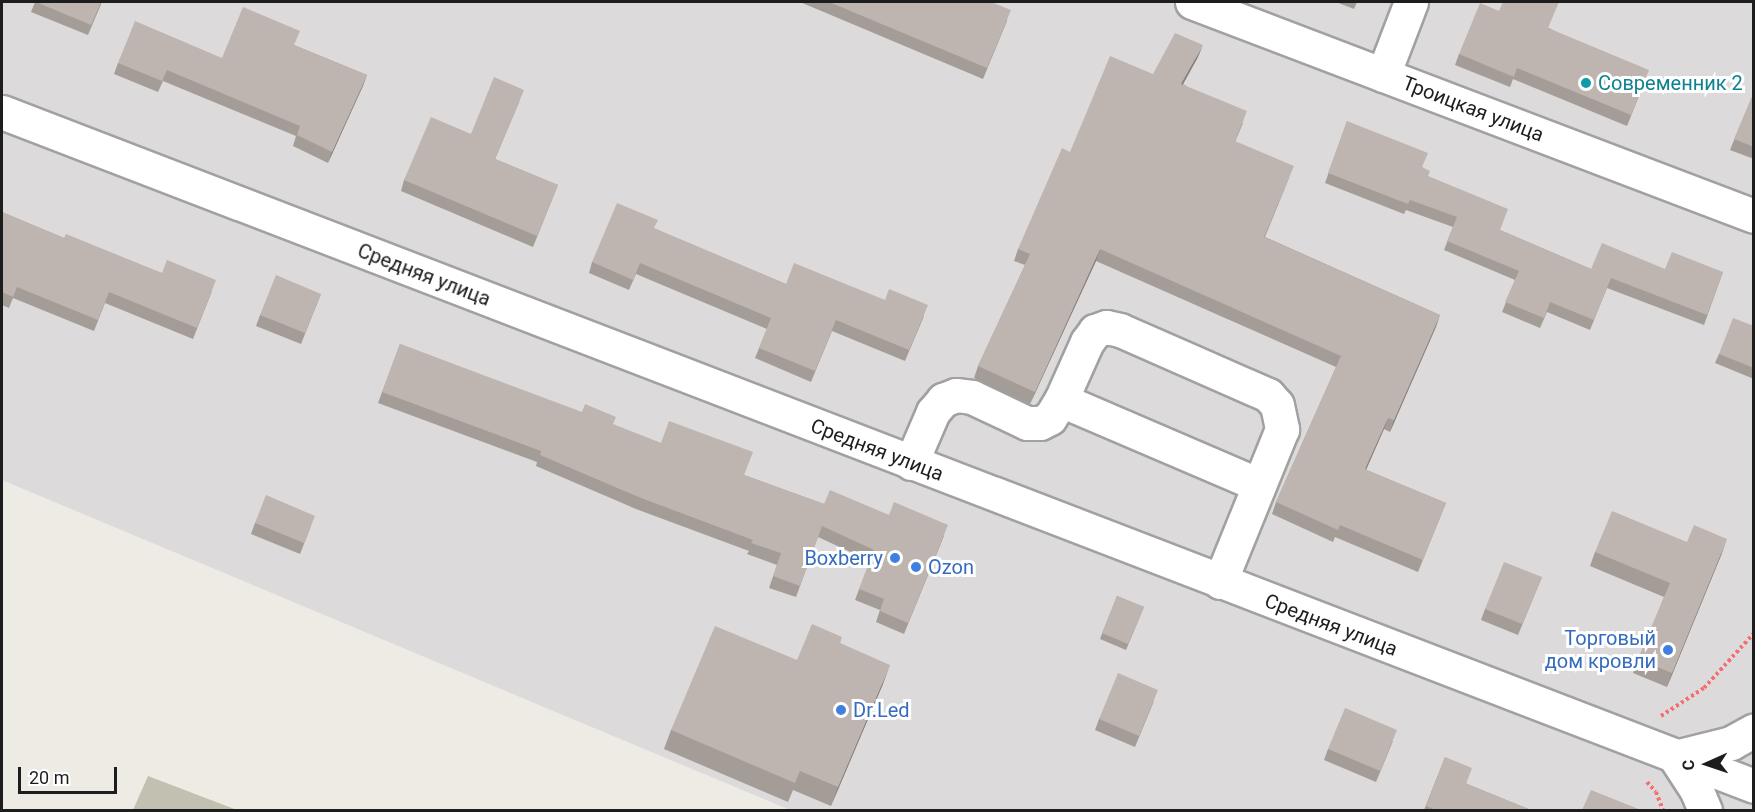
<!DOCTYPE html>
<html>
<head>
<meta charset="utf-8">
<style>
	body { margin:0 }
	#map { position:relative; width:1755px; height:812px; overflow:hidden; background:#eeeae4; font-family:Roboto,sans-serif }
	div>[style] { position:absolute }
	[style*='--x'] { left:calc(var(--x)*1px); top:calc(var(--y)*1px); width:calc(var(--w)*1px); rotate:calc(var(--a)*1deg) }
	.residential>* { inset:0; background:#dcdadb }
	.construction>* { inset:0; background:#c2c0b0 }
	.path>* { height:4px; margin-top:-2px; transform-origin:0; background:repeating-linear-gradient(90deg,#f46f70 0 3px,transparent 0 6px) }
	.roads { filter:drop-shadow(2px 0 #a1a1a1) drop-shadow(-2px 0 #a1a1a1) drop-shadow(0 2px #a1a1a1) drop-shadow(0 -2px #a1a1a1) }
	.minor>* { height:33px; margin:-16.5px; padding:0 16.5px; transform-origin:16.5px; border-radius:16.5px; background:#fff }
	.wall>* { inset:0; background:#a49c97 }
	.shaded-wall>* { inset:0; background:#867f7b }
	.building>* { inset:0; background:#bfb5b0 }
	.dots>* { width:16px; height:16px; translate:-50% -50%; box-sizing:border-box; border:3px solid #fff; border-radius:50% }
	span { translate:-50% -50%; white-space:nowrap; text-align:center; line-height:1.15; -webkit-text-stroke:6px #fff; paint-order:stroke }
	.culture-label { font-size:20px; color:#0d838f }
	.left { translate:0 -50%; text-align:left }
	.street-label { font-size:20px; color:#1d1d1d }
	.shop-label { font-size:20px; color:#366cbe }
	.right { translate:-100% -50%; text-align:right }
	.frame { position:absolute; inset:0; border:3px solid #1d1d1d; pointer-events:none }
	.north { position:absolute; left:1677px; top:734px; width:60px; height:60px; -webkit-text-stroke:4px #fff; paint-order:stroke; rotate:267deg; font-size:16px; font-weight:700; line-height:24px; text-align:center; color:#1d1d1d }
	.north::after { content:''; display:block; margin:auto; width:21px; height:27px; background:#1d1d1d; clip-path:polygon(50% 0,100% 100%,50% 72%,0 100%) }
	.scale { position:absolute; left:18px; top:767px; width:99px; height:27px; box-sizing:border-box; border:3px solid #1d1d1d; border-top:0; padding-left:8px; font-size:18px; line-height:21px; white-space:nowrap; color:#1d1d1d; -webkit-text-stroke:4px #fff; paint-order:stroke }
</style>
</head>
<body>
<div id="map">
	<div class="residential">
		<div style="clip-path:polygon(2px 2px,1753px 2px,1753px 810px,790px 810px,2px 480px)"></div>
	</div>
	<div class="construction">
		<div style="clip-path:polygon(148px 776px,237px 810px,133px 810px)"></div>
	</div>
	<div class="path">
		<div style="--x:1661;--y:716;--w:51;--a:-33.1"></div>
		<div style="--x:1704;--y:688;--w:74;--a:-47.7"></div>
		<div style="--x:1647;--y:782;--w:13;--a:48"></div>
		<div style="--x:1656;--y:792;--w:19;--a:69"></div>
	</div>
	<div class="roads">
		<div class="minor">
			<div style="--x:1192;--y:2;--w:601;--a:20.85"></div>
			<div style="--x:1383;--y:75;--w:78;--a:-69"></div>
			<div style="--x:2;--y:112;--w:1877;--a:21.04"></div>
			<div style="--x:1061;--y:400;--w:215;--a:23.2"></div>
			<div style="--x:911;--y:463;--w:56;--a:-66.7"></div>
			<div style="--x:933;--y:412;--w:16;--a:-50"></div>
			<div style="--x:943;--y:400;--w:14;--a:-21"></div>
			<div style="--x:956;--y:395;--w:16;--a:7"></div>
			<div style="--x:972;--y:397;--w:61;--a:25.3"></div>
			<div style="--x:1027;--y:423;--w:13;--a:0"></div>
			<div style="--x:1040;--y:423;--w:11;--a:-27"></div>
			<div style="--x:1050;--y:418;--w:21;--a:-59"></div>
			<div style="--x:1061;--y:400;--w:64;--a:-65.9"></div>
			<div style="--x:1087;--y:342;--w:14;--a:-54"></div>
			<div style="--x:1095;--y:331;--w:12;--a:-20"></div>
			<div style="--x:1106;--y:327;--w:14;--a:12"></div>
			<div style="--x:1120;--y:330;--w:162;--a:23.7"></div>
			<div style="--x:1268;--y:395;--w:13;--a:48"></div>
			<div style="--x:1277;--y:405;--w:25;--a:78"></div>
			<div style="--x:1282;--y:429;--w:165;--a:112.1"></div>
			<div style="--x:1675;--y:757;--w:58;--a:-14"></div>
			<div style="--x:1731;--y:743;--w:26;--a:-29"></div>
			<div style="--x:1675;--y:757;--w:38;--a:57"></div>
			<div style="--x:1696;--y:789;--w:23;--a:67"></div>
		</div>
	</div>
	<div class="wall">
		<div style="clip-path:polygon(35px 2px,102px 2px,88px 35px,31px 12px)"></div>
		<div style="clip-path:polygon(800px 2px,991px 2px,1007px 21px,983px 79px)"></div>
		<div style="clip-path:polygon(1336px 2px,1357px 2px,1354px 9px)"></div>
		<div style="clip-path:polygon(1499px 11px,1549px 28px,1645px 81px,1627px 126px,1513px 79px,1510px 87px,1455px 65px,1459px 54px)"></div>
		<div style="clip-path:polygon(294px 45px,367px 75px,328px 163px,293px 146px,296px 136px,163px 81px,158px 92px,114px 74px,118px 63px,222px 58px)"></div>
		<div style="clip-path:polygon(1198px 57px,1183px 84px,1243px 123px,1235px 142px,1289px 178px,1265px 237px,1440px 315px,1390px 432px,1384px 429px,1366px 470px,1446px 503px,1418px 572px,1335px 537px,1333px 542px,1272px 514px,1276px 502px,1336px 367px,1096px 261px,1030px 404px,974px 378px,978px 366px,1025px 265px,1014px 261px,1018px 249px,1153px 74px)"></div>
		<div style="clip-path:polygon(1754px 92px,1754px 159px,1730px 150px)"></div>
		<div style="clip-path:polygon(520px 100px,495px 159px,558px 185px,533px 247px,401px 191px,404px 180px)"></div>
		<div style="clip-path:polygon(1347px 121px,1423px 168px,1428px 176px,1500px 230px,1591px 269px,1665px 269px,1723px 272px,1704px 325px,1607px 288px,1590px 330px,1547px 312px,1540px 328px,1502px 312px,1515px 280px,1444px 250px,1453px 227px,1406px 210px,1404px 214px,1325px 183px)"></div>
		<div style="clip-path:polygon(2px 212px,64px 238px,212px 291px,193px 339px,105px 303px,94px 331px,13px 298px,9px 308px,2px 305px)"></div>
		<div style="clip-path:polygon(655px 229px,786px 284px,885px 300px,924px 316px,905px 361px,832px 331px,811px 382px,755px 358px,767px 329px,636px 274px,629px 290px,589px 273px,592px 262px)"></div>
		<div style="clip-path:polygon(321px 294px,301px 344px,256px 326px,260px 315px)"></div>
		<div style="clip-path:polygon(1754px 326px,1754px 379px,1715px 363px,1719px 354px)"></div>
		<div style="clip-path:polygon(400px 344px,744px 475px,824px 504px,889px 515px,944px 536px,904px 634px,876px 622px,880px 610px,855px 600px,870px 561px,818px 537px,796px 597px,769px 588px,777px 565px,747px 554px,749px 551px,636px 509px,536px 466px,537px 462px,378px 403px)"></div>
		<div style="clip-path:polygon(255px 523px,311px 526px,300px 554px,251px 534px)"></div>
		<div style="clip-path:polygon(1687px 542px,1722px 553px,1667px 687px,1633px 673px,1664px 597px,1590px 566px,1595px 552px)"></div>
		<div style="clip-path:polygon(1542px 577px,1518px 635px,1481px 620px,1485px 609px)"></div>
		<div style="clip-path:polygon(1117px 596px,1144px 607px,1126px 650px,1100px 639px)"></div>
		<div style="clip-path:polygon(840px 643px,883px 684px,831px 806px,793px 790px,788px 802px,664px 749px,671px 730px,797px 660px)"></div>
		<div style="clip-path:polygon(1154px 701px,1135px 747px,1095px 730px,1099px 719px)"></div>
		<div style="clip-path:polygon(1393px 741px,1376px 782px,1324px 760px,1328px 749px)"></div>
		<div style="clip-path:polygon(1445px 757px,1467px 784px,1531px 810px,1424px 810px)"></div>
	</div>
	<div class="shaded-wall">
		<div style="clip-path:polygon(1203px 45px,1198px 57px,1177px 95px,1181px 84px)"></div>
		<div style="clip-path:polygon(367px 75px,363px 86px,328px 163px,332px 152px)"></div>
		<div style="clip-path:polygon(1100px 249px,1096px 261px,1030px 404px,1035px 392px)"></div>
		<div style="clip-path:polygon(1440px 315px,1436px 327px,1390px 432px,1394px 420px)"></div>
		<div style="clip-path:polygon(1388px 418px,1384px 429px,1361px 481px,1365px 469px)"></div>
		<div style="clip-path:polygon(1727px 539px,1722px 553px,1667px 687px,1672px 673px)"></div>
		<div style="clip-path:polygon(890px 665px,883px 684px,831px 806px,838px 787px)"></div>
	</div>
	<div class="building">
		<div style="clip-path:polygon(36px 2px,101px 2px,91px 25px)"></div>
		<div style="clip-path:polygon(829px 2px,991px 2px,1011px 10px,987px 68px)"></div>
		<div style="clip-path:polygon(1503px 2px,1559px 2px,1548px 28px,1649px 70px,1631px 115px,1517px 68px,1514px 77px,1459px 54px,1480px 3px,1499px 11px)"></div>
		<div style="clip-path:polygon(243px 7px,300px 31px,294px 45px,367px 75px,332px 152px,297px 135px,300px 126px,167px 70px,162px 81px,118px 63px,135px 21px,222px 58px)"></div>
		<div style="clip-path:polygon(1175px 33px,1203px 45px,1181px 84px,1247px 111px,1235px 141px,1294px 166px,1264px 237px,1440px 315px,1394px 420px,1388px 418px,1365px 469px,1446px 503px,1423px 560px,1340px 525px,1338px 530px,1276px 502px,1341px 356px,1100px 249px,1035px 392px,978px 366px,1030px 254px,1018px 249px,1062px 148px,1070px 152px,1110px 56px,1153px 74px)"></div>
		<div style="clip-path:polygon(494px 77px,524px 90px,495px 159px,558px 185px,537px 236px,404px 180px,431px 117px,471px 134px)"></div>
		<div style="clip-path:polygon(1754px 92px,1754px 147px,1734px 139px)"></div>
		<div style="clip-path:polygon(1347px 121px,1428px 153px,1422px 167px,1430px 171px,1428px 176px,1508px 209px,1500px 230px,1591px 269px,1602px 243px,1665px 269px,1672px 252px,1723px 272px,1707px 315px,1611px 278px,1594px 320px,1550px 302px,1544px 318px,1505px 302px,1519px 271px,1447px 241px,1457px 217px,1410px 200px,1408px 204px,1328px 173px)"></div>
		<div style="clip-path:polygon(617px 203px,658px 220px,654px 228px,786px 284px,794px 263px,885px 300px,889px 289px,928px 305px,909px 350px,836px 320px,815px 371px,759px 348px,771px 318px,640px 263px,633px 280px,592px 262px)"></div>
		<div style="clip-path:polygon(2px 212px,64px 238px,66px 234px,162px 273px,167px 260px,216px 280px,197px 328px,109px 292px,98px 320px,17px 287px,13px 297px,2px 292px)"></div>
		<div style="clip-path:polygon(276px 275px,321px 294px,305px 333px,260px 315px)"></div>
		<div style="clip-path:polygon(1733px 318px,1754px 326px,1754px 368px,1719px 354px)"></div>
		<div style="clip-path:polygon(400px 344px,582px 412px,585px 404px,616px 417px,613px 424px,661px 443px,669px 421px,753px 452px,744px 475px,824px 504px,830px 490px,889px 515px,894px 502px,948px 525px,908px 623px,880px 611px,884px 599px,859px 589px,874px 550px,822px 526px,800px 586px,773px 576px,781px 553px,751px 543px,753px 540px,641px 498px,540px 455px,541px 451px,382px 392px)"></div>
		<div style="clip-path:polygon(266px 495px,315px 516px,304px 543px,255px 523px)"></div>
		<div style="clip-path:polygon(1612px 511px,1687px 542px,1694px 525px,1727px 539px,1672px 673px,1638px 659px,1670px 583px,1595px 552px)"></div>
		<div style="clip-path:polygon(1504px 562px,1542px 577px,1522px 624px,1485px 609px)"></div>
		<div style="clip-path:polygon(1117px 596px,1144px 607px,1128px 644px,1102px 633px)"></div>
		<div style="clip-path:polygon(812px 624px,842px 637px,840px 643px,890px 665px,838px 787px,800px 771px,795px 783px,671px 730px,715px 626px,797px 660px)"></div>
		<div style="clip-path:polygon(1118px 673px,1158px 690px,1139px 736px,1099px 719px)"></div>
		<div style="clip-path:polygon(1345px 708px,1397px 730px,1380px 771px,1328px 749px)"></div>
		<div style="clip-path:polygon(1445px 757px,1472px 768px,1466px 784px,1531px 810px,1436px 810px,1426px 806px)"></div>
		<div style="clip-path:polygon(1591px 790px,1641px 810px,1582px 810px)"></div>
	</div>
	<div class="dots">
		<div style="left:1586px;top:83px;background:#0f9aa8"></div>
		<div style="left:895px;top:558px;background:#3f7fe0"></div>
		<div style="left:916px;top:567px;background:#3f7fe0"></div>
		<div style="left:1668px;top:650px;background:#3f7fe0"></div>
		<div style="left:841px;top:710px;background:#3f7fe0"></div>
	</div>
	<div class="culture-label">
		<span class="left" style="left:1598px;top:83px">Современник 2</span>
	</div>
	<div class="street-label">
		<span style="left:1473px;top:109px;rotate:21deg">Троицкая улица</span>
		<span style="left:424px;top:275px;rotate:21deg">Средняя улица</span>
		<span style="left:877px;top:450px;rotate:21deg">Средняя улица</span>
		<span style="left:1331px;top:625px;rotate:21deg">Средняя улица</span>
	</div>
	<div class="shop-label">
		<span class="right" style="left:883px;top:558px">Boxberry</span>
		<span class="left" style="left:928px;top:567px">Ozon</span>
		<span class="right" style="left:1656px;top:650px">Торговый<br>дом кровли</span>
		<span class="left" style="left:853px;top:710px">Dr.Led</span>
	</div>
	<div class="frame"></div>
	<div class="north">С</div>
	<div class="scale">20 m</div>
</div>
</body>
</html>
